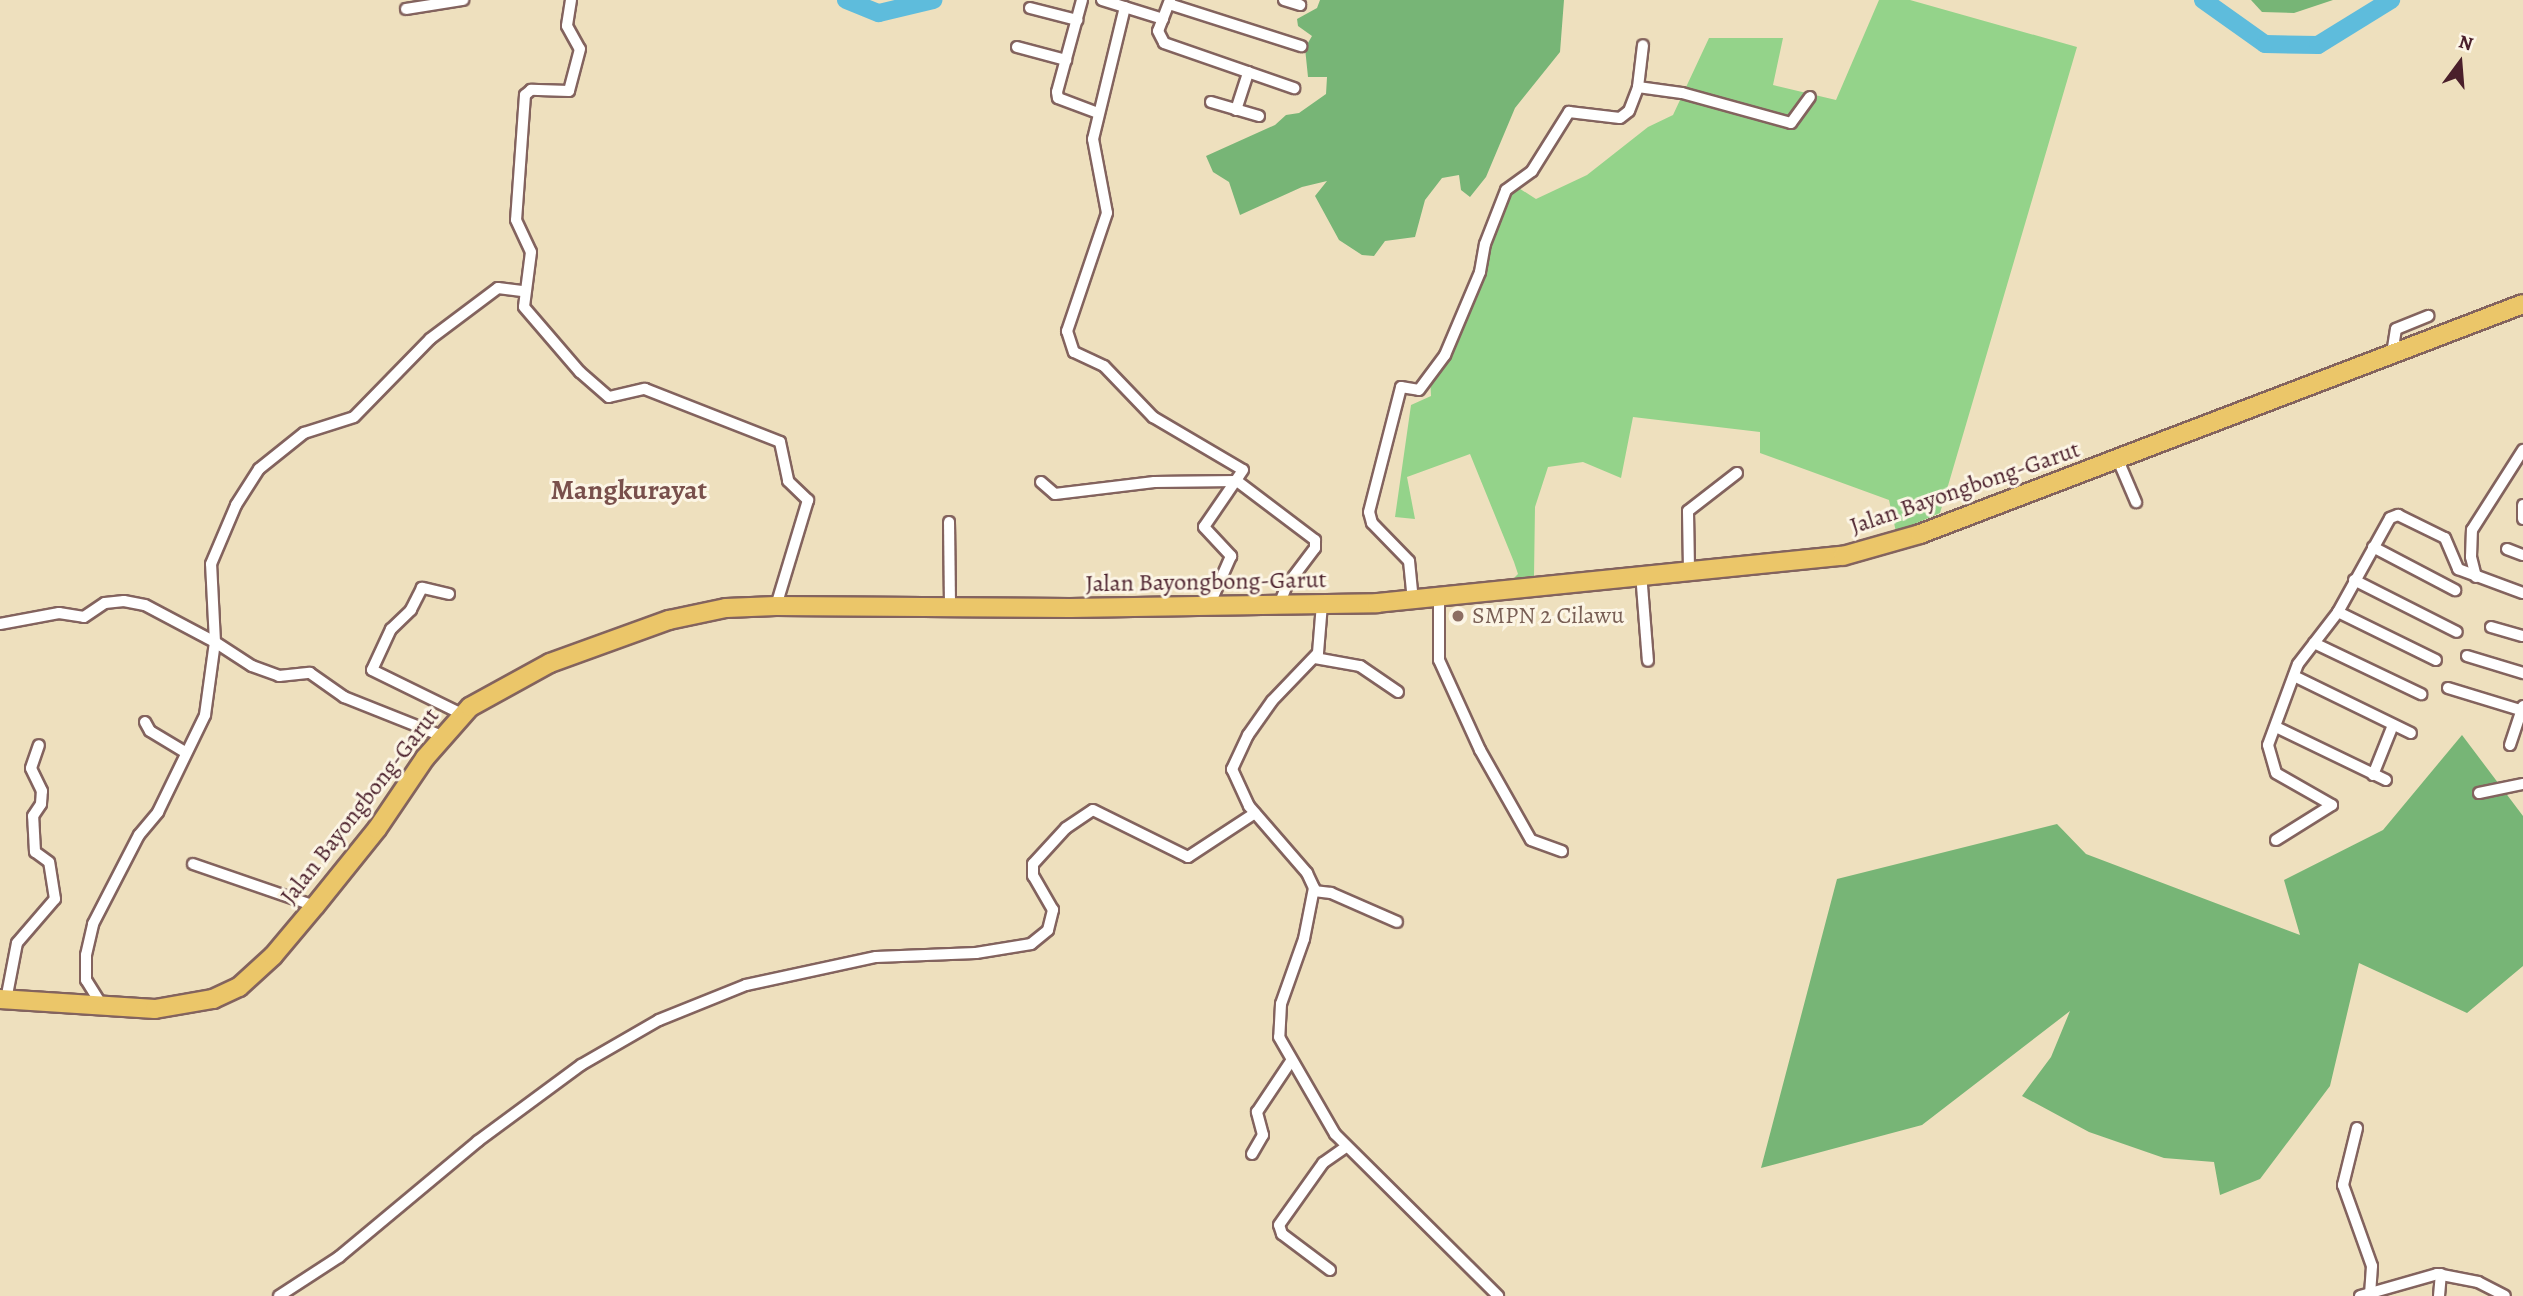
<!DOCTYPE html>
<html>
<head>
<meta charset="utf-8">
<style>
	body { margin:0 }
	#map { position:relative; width:2523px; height:1296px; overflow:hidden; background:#eee0be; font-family:Alegreya,serif }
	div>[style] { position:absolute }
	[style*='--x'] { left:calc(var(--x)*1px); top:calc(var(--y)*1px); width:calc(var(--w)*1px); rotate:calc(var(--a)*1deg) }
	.green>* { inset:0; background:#94d38a }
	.forest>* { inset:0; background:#77b576 }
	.river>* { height:18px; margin:-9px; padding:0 9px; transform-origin:9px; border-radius:9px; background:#5ebcdc }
	.roads { filter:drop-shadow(2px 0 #83635e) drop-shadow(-2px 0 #83635e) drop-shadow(0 2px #83635e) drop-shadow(0 -2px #83635e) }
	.minor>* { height:10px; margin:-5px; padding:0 5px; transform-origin:5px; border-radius:5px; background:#fff }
	.primary>* { height:18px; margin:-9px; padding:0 9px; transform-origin:9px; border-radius:9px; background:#ebc669 }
	.dots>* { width:19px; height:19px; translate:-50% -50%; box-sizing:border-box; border:4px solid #fcf5e5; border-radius:50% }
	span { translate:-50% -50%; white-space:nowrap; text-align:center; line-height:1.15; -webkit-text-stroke:6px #fcf5e5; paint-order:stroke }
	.street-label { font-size:24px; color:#4a1f2b }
	.education-label { font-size:24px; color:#785e54 }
	.left { translate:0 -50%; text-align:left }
	.quarter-label { font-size:28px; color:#79504c; font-weight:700 }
	.north { position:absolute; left:2425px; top:28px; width:70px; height:70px; -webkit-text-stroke:5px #fcf5e5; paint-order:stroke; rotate:16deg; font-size:19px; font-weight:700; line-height:28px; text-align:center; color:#4a1f2b }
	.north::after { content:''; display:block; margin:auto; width:24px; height:32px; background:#4a1f2b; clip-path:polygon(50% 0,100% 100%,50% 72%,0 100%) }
</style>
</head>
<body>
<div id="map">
	<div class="green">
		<div style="clip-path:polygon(1879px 0,1910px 0,2077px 47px,1940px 513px,1896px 532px,1889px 500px,1760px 453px,1760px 432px,1633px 417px,1621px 478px,1583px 462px,1548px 467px,1535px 507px,1534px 576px,1514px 578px,1518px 574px,1514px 562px,1470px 454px,1407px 477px,1415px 519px,1395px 517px,1411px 405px,1431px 396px,1430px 375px,1514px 185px,1536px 199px,1587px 175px,1648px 127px,1673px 115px,1709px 38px,1783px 38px,1773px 85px,1836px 100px)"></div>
	</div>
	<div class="forest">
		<div style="clip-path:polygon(1320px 0,1564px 0,1560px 52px,1515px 108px,1486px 177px,1470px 197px,1461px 190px,1459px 175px,1442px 178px,1425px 200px,1415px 237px,1385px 241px,1374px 256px,1362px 255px,1339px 240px,1315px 196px,1327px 181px,1302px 187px,1240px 215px,1229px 182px,1213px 172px,1206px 156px,1275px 125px,1286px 115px,1299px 113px,1326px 94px,1327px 77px,1308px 77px,1305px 48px,1312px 36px,1298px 26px,1297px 19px,1317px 8px)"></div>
		<div style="clip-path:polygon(2251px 0,2333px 0,2294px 13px,2262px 12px)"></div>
		<div style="clip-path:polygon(2462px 735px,2523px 816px,2523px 966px,2467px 1013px,2359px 963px,2330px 1086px,2260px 1179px,2220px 1195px,2214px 1162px,2164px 1158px,2089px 1132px,2022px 1096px,2051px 1057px,2070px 1011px,1922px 1125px,1761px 1168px,1837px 879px,2057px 824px,2086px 854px,2300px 935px,2284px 880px,2383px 830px)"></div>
	</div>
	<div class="river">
		<div style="--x:846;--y:0;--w:35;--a:22"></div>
		<div style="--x:879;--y:13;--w:56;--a:-13.5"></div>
		<div style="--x:2203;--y:0;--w:76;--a:35.4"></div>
		<div style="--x:2265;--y:44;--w:53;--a:1.1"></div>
		<div style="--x:2318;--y:45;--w:86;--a:-31.7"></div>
	</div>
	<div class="roads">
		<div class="minor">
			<div style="--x:571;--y:0;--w:26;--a:99"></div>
			<div style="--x:567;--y:26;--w:26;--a:61"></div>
			<div style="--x:580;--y:49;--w:43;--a:104.7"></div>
			<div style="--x:569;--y:91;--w:38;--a:-178"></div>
			<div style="--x:531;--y:90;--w:8;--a:140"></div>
			<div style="--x:525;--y:95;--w:125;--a:94.1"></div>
			<div style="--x:516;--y:220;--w:35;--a:65"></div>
			<div style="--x:531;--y:252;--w:55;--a:97.3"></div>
			<div style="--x:524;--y:307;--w:86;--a:49.3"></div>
			<div style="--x:580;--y:372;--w:38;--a:41"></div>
			<div style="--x:609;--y:397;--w:37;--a:-13"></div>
			<div style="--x:645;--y:389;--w:145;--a:21.4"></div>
			<div style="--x:780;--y:442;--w:40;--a:78"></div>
			<div style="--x:788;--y:481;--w:28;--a:44"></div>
			<div style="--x:808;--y:500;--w:111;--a:106.8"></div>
			<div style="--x:1082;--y:0;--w:95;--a:105.2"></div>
			<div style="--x:1057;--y:92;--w:6;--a:81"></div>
			<div style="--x:1058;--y:98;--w:43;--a:20.6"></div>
			<div style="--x:1102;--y:0;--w:64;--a:17.3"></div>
			<div style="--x:1170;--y:0;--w:33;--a:111"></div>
			<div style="--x:1158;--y:31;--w:13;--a:63"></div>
			<div style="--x:1164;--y:43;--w:138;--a:19.1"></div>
			<div style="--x:1284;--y:0;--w:17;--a:17"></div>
			<div style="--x:1169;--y:4;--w:139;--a:17.7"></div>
			<div style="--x:1125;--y:7;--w:136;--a:103.6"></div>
			<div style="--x:1093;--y:139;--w:75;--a:79.3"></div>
			<div style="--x:1107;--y:213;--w:125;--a:108.7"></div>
			<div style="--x:1067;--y:331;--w:22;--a:72"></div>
			<div style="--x:1074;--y:352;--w:33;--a:25"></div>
			<div style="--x:1104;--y:366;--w:71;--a:46.1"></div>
			<div style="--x:1153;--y:417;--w:104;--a:30.5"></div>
			<div style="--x:1243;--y:470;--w:69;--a:124.4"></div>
			<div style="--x:1204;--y:527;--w:40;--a:47"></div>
			<div style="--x:1231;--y:556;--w:55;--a:113.7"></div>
			<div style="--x:1030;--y:8;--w:49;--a:14.3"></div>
			<div style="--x:406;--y:9;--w:58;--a:-9"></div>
			<div style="--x:1017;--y:47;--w:51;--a:14.9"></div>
			<div style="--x:1638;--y:87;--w:42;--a:-83.2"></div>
			<div style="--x:1211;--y:102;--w:50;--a:16.3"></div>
			<div style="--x:1236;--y:110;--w:40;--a:-72"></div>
			<div style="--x:2392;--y:354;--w:25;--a:-81"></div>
			<div style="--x:2396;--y:329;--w:35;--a:-22"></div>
			<div style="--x:2118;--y:460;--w:46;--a:66.8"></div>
			<div style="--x:1041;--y:482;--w:18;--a:41"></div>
			<div style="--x:1055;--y:494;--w:100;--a:-6.9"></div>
			<div style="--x:1154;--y:482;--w:83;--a:-0.7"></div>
			<div style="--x:1237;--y:481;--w:98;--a:37.1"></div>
			<div style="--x:1315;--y:540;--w:8;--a:90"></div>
			<div style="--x:1315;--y:548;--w:46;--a:127.1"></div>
			<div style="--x:1287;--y:585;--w:22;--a:112"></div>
			<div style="--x:2523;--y:505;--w:14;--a:90"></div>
			<div style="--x:949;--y:522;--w:86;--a:89.3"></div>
			<div style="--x:2373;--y:547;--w:93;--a:27.7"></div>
			<div style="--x:2507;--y:549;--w:17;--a:21"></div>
			<div style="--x:1689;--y:569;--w:58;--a:-91"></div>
			<div style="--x:1688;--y:511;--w:62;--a:-37.8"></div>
			<div style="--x:1641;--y:573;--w:88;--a:85.5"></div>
			<div style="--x:2476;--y:577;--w:21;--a:-104"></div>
			<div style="--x:2471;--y:557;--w:27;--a:-88"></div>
			<div style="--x:2472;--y:530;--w:95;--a:-57.5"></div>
			<div style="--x:2354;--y:580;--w:115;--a:26.8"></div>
			<div style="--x:449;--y:594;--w:28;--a:-167"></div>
			<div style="--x:422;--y:588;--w:25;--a:117"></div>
			<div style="--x:411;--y:610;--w:28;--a:136"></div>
			<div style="--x:391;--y:629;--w:45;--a:114.9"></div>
			<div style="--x:372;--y:670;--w:100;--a:26.1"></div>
			<div style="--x:1439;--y:596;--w:64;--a:90"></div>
			<div style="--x:1439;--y:660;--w:99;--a:65.5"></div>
			<div style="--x:1480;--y:750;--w:103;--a:60.5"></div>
			<div style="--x:1531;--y:840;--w:33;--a:20"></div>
			<div style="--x:1413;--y:601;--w:40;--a:-95.7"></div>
			<div style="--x:1409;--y:561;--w:53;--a:-134.2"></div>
			<div style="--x:1372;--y:523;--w:11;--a:-105"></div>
			<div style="--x:1369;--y:512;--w:129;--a:-75.6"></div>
			<div style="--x:1401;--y:387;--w:18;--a:9"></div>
			<div style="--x:1419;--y:390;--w:44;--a:-53.4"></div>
			<div style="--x:1445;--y:355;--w:90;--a:-67.1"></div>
			<div style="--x:1480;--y:272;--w:28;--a:-80"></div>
			<div style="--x:1485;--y:244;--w:58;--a:-68.7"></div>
			<div style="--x:1506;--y:190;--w:32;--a:-36"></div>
			<div style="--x:1532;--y:171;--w:70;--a:-57.9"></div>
			<div style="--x:1569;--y:112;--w:51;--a:6.7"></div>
			<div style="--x:1620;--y:118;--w:11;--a:-38"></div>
			<div style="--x:1629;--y:111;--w:26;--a:-69"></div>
			<div style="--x:1638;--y:87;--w:44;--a:7.8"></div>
			<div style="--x:1682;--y:93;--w:113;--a:15.4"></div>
			<div style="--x:1791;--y:123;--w:32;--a:-54"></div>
			<div style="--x:1322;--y:604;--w:49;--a:94.7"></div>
			<div style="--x:1318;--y:653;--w:66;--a:133.8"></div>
			<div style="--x:1272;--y:701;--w:42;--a:125.2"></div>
			<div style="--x:1248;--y:735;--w:38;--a:115"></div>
			<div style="--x:1232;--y:769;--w:41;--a:65.3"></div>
			<div style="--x:1249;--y:806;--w:89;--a:49.1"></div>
			<div style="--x:1307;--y:873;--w:17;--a:65"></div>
			<div style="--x:1314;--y:888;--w:52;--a:101.1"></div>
			<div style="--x:1304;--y:939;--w:69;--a:109.5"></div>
			<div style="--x:1281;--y:1004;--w:33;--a:93"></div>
			<div style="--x:1279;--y:1037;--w:112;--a:60"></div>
			<div style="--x:1335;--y:1134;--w:230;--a:44.8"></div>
			<div style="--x:2338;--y:612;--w:109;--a:26.1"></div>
			<div style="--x:0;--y:624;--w:60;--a:-10.6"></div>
			<div style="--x:59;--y:613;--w:25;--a:9"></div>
			<div style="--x:84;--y:617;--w:25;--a:-34"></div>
			<div style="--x:105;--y:603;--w:19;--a:-6"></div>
			<div style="--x:124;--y:601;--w:21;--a:11"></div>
			<div style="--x:145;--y:605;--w:79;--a:27.9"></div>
			<div style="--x:215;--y:642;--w:78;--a:-92.9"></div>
			<div style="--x:211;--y:564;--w:64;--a:-67"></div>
			<div style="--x:236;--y:505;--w:43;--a:-57.4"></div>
			<div style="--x:259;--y:469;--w:58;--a:-38.7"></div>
			<div style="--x:304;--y:433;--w:52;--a:-17.7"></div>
			<div style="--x:354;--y:417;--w:109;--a:-45.7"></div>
			<div style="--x:430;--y:339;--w:85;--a:-36.9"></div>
			<div style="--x:498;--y:288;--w:26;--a:7"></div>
			<div style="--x:2491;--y:627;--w:33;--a:16"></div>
			<div style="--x:2314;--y:643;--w:119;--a:25.5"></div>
			<div style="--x:2467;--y:656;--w:59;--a:16.9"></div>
			<div style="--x:1315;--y:658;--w:46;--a:10.1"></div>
			<div style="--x:1360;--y:666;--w:46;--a:34.4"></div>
			<div style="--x:2294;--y:676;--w:130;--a:26"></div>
			<div style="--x:2448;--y:688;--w:78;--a:17"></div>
			<div style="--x:145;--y:722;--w:10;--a:61"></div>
			<div style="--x:150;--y:731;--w:41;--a:31"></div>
			<div style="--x:2276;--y:727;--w:122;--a:25.7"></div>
			<div style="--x:2510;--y:745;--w:41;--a:-71.6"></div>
			<div style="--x:2373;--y:775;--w:54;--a:-68.2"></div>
			<div style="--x:2479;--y:793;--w:45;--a:-11.6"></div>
			<div style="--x:2276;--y:840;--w:66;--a:-32"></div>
			<div style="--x:2332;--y:805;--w:64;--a:-150.3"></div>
			<div style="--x:2276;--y:773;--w:29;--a:-106"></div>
			<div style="--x:2268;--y:745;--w:86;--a:-69.7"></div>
			<div style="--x:2298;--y:664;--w:66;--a:-52.4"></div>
			<div style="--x:2338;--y:612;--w:107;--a:-61"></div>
			<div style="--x:2390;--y:518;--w:9;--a:-21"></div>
			<div style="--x:2398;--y:515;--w:52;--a:26.1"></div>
			<div style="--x:2445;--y:538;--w:34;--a:67"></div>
			<div style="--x:2458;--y:569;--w:69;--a:20.3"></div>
			<div style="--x:193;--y:864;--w:129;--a:19"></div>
			<div style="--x:1314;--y:891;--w:17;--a:7"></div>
			<div style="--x:1331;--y:893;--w:72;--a:23.7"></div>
			<div style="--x:6;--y:1000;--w:58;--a:-79.1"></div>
			<div style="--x:17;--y:943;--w:58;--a:-49.2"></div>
			<div style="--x:55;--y:899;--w:37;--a:-99"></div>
			<div style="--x:49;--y:862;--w:17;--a:-144"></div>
			<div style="--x:35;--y:852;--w:36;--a:-93"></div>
			<div style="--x:33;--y:816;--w:14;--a:-56"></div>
			<div style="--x:41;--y:804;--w:13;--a:-86"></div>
			<div style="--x:42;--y:791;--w:25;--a:-116"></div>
			<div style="--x:31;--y:768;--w:24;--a:-71"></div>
			<div style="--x:103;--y:1007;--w:32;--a:-122"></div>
			<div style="--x:86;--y:980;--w:25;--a:-90"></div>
			<div style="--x:86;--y:955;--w:32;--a:-77"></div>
			<div style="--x:93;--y:924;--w:100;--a:-62.7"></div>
			<div style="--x:139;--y:835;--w:30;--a:-50"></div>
			<div style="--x:158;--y:812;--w:108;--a:-64.1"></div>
			<div style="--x:205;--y:715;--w:74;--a:-82.2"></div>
			<div style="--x:215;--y:642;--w:44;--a:33"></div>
			<div style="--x:252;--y:666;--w:29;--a:20"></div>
			<div style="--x:279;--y:676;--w:31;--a:-6"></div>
			<div style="--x:310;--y:673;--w:42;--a:35.2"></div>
			<div style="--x:344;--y:697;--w:105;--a:21.7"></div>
			<div style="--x:2357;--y:1128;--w:59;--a:103.8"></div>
			<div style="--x:2343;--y:1185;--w:86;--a:70.3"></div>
			<div style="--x:2372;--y:1266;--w:27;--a:94"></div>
			<div style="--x:1252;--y:1154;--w:22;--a:-60"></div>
			<div style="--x:1263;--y:1135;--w:24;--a:-105"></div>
			<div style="--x:1257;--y:1112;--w:61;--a:-56.3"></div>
			<div style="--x:1330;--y:1270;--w:60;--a:-143.1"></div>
			<div style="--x:1282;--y:1234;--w:9;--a:-108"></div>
			<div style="--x:1279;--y:1225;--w:76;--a:-54.6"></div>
			<div style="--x:1323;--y:1163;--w:29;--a:-35"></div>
			<div style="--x:279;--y:1296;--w:72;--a:-33"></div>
			<div style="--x:339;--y:1257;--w:181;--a:-39.8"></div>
			<div style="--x:478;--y:1141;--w:128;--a:-36.4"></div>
			<div style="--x:581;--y:1065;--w:90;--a:-30"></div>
			<div style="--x:659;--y:1020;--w:94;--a:-21.9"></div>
			<div style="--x:746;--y:985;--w:133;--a:-12.2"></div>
			<div style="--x:876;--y:957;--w:100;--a:-2.3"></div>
			<div style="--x:976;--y:953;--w:56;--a:-9.3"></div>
			<div style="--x:1031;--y:944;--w:22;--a:-39"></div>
			<div style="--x:1048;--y:930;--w:21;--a:-76"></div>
			<div style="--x:1053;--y:910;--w:39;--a:-120"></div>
			<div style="--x:1033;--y:876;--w:12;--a:-90"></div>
			<div style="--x:1033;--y:864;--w:49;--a:-47.5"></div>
			<div style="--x:1066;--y:828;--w:32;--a:-34"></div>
			<div style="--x:1093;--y:810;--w:106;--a:26.3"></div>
			<div style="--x:1188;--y:857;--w:80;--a:-33.3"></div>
			<div style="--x:2360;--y:1296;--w:80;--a:-15.9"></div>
			<div style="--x:2437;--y:1274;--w:42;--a:11"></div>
			<div style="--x:2478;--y:1282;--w:30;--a:27"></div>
			<div style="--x:2439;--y:1296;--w:22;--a:-85"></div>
		</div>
		<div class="primary">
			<div style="--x:0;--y:999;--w:155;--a:3.7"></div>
			<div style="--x:155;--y:1009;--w:59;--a:-9.8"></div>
			<div style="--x:213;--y:999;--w:29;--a:-25"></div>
			<div style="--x:239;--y:987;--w:46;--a:-42.4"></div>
			<div style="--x:273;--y:956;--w:65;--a:-50"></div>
			<div style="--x:315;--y:906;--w:99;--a:-51.2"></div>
			<div style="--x:377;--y:829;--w:86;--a:-55.9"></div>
			<div style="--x:425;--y:758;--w:68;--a:-48.6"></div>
			<div style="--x:470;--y:707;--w:91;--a:-28.8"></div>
			<div style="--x:550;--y:663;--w:127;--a:-19.9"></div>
			<div style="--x:669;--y:620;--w:58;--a:-11.9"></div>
			<div style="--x:726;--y:608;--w:50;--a:-2.3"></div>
			<div style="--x:776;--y:606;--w:294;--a:0.4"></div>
			<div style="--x:1070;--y:608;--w:307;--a:-0.9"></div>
			<div style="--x:1377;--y:603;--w:468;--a:-5.8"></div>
			<div style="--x:1843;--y:556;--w:80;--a:-15.9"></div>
			<div style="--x:1920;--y:534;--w:645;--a:-20.88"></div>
		</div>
	</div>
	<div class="dots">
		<div style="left:1458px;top:616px;background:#8d6e63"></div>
	</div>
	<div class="street-label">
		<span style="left:1965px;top:488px;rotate:-19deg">Jalan Bayongbong-Garut</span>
		<span style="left:1206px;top:582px;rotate:-1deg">Jalan Bayongbong-Garut</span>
		<span style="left:360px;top:806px;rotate:-52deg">Jalan Bayongbong-Garut</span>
	</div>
	<div class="education-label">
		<span class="left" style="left:1472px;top:616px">SMPN 2 Cilawu</span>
	</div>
	<div class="quarter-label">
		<span style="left:629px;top:490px">Mangkurayat</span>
	</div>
	<div class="north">N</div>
</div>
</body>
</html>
